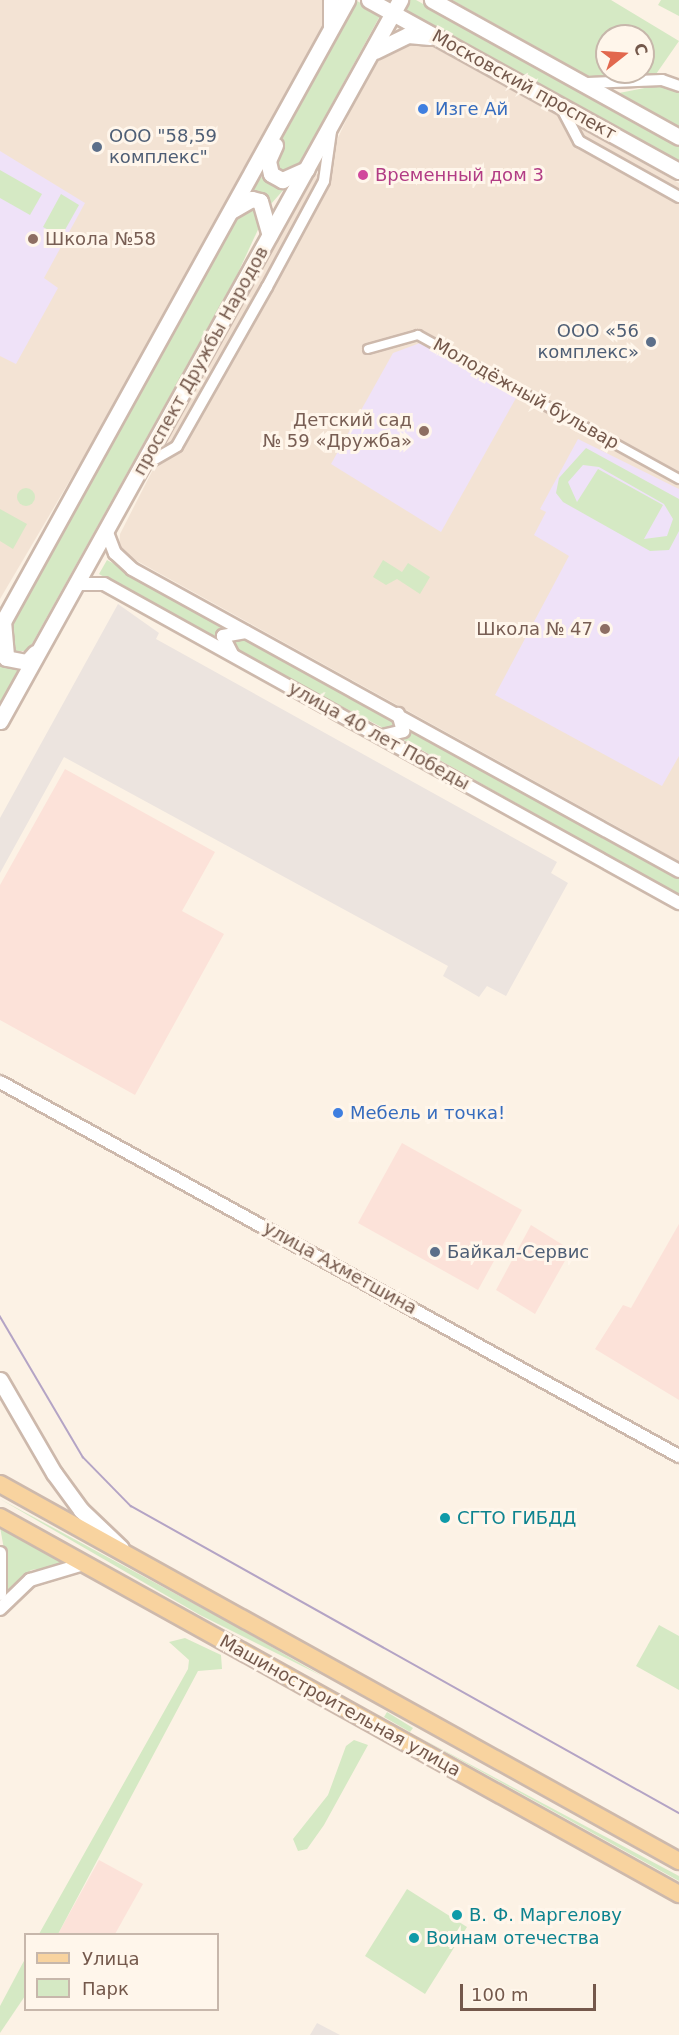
<!DOCTYPE html>
<html>
<head>
<meta charset="utf-8">
<style>
	body { margin:0 }
	#map { position:relative; width:679px; height:2035px; overflow:hidden; background:#fcf2e5; font-family:"DejaVu Sans",sans-serif }
	div>[style] { position:absolute }
	[style*='--x'] { left:calc(var(--x)*1px); top:calc(var(--y)*1px); width:calc(var(--w)*1px); rotate:calc(var(--a)*1deg) }
	.residential>* { inset:0; background:#f3e3d4 }
	.commercial>* { inset:0; background:#fce2d9 }
	.industrial>* { inset:0; background:#ece4df }
	.education>* { inset:0; background:#efe2f8 }
	.green>* { inset:0; background:#d5e9c4 }
	.round { border-radius:50% }
	.roads { filter:drop-shadow(2px 0 #cdb9ac) drop-shadow(-2px 0 #cdb9ac) drop-shadow(0 2px #cdb9ac) drop-shadow(0 -2px #cdb9ac) }
	.pedestrian>* { height:8px; margin:-4px; padding:0 4px; transform-origin:4px; border-radius:4px; background:#fff }
	.minor>* { height:10px; margin:-5px; padding:0 5px; transform-origin:5px; border-radius:5px; background:#fff }
	.tertiary>* { height:12px; margin:-6px; padding:0 6px; transform-origin:6px; border-radius:6px; background:#fff }
	.secondary>* { height:15px; margin:-7.5px; padding:0 7.5px; transform-origin:7.5px; border-radius:7.5px; background:#fff }
	.primary>* { height:16px; margin:-8px; padding:0 8px; transform-origin:8px; border-radius:8px; background:#f8d39f }
	.tram>* { height:1.5px; margin:-0.75px; padding:0 0.75px; transform-origin:0.75px; border-radius:0.75px; background:#b4a4c5 }
	.dots>* { width:16px; height:16px; translate:-50% -50%; box-sizing:border-box; border:3px solid #fff6eb; border-radius:50% }
	span { translate:-50% -50%; white-space:nowrap; text-align:center; line-height:1.15; -webkit-text-stroke:6px #fff6eb; paint-order:stroke }
	.street-label { font-size:18px; color:#74584b }
	.shop-label { font-size:18px; color:#366cbe }
	.left { translate:0 -50%; text-align:left }
	.service-label { font-size:18px; color:#4e5e75 }
	.right { translate:-100% -50%; text-align:right }
	.hotel-label { font-size:18px; color:#b23c85 }
	.education-label { font-size:18px; color:#785e54 }
	.culture-label { font-size:18px; color:#0d838f }
	.legend { position:absolute; left:24px; top:1933px; width:195px; height:78px; box-sizing:border-box; background:#fff6eb; border:2px solid #c7b7ab; margin:0; padding:8px 10px; list-style:none; font-size:18px; color:#74584b }
	.legend li { display:flex; align-items:center; gap:12px; height:30px }
	.legend b { width:30px; border:2px solid #c7b7ab }
	.north { position:absolute; left:595px; top:24px; width:60px; height:60px; box-sizing:border-box; background:#fff6eb; border:2px solid #c7b7ab; border-radius:50%; rotate:73deg; font-size:16px; font-weight:700; line-height:24px; text-align:center; color:#74584b }
	.north::after { content:''; display:block; margin:auto; width:21px; height:27px; background:#e2684e; clip-path:polygon(50% 0,100% 100%,50% 72%,0 100%) }
	.scale { position:absolute; left:460px; top:1984px; width:136px; height:27px; box-sizing:border-box; border:3px solid #74584b; border-top:0; padding-left:8px; font-size:18px; line-height:21px; white-space:nowrap; color:#74584b; -webkit-text-stroke:4px #fff6eb; paint-order:stroke }
</style>
</head>
<body>
<div id="map">
	<div class="residential">
		<div style="clip-path:polygon(0 0,326px 0,327px 19px,99px 431px,0 599px)"></div>
		<div style="clip-path:polygon(396px 41px,424px 42px,679px 183px,679px 866px,636px 837px,119px 551px,120px 534px,167px 442px,314px 176px,323px 170px,375px 58px)"></div>
	</div>
	<div class="commercial">
		<div style="clip-path:polygon(65px 769px,215px 852px,182px 911px,224px 934px,135px 1095px,0 1020px,0 885px)"></div>
		<div style="clip-path:polygon(402px 1143px,522px 1210px,478px 1290px,358px 1223px)"></div>
		<div style="clip-path:polygon(679px 1224px,679px 1400px,595px 1349px,623px 1305px,631px 1308px)"></div>
		<div style="clip-path:polygon(531px 1225px,571px 1250px,535px 1314px,496px 1290px)"></div>
		<div style="clip-path:polygon(99px 1860px,143px 1884px,115px 1934px,58px 1934px)"></div>
	</div>
	<div class="industrial">
		<div style="clip-path:polygon(118px 604px,159px 633px,156px 639px,557px 862px,551px 873px,568px 883px,506px 996px,487px 986px,479px 997px,443px 976px,448px 966px,64px 757px,0 873px,0 818px)"></div>
		<div style="clip-path:polygon(317px 2023px,340px 2035px,310px 2035px)"></div>
	</div>
	<div class="education">
		<div style="clip-path:polygon(0 151px,85px 203px,44px 278px,58px 288px,16px 364px,0 356px)"></div>
		<div style="clip-path:polygon(420px 343px,516px 398px,441px 532px,331px 464px,393px 353px)"></div>
		<div style="clip-path:polygon(578px 439px,679px 489px,679px 756px,662px 786px,495px 695px,569px 556px,534px 535px,546px 512px,540px 509px)"></div>
	</div>
	<div class="green">
		<div style="clip-path:polygon(406px 0,416px 0,679px 146px,679px 163px,401px 9px)"></div>
		<div style="clip-path:polygon(evenodd,452px 0,611px 0,679px 41px,654px 77px,593px 79px,452px 0,607px 36px,643px 36px,643px 72px,607px 72px,607px 36px)"></div>
		<div style="clip-path:polygon(661px 0,679px 0,679px 16px,658px 5px)"></div>
		<div style="clip-path:polygon(357px 1px,381px 14px,298px 166px,287px 174px,277px 171px,274px 154px)"></div>
		<div style="clip-path:polygon(665px 84px,679px 92px,679px 127px,619px 93px)"></div>
		<div style="clip-path:polygon(0 170px,42px 194px,30px 215px,0 198px)"></div>
		<div style="clip-path:polygon(263px 175px,273px 185px,286px 187px,271px 204px,249px 194px)"></div>
		<div style="clip-path:polygon(61px 194px,79px 205px,61px 237px,43px 227px)"></div>
		<div style="clip-path:polygon(254px 206px,261px 223px,237px 275px,28px 651px,11px 651px,8px 636px,38px 572px,240px 209px)"></div>
		<div style="clip-path:polygon(evenodd,586px 448px,679px 499px,679px 531px,669px 550px,650px 551px,563px 502px,556px 493px,559px 478px,586px 448px,583px 465px,599px 467px,664px 504px,673px 519px,667px 536px,644px 539px,663px 505px,598px 469px,577px 502px,568px 482px,583px 465px)"></div>
		<div class="round" style="left:17px;top:488px;width:18px;height:18px"></div>
		<div style="clip-path:polygon(0 509px,27px 524px,13px 549px,0 541px)"></div>
		<div style="clip-path:polygon(107px 560px,210px 616px,225px 629px,219px 642px,99px 574px)"></div>
		<div style="clip-path:polygon(383px 560px,402px 572px,408px 563px,430px 577px,420px 594px,397px 579px,386px 585px,373px 577px)"></div>
		<div style="clip-path:polygon(242px 638px,393px 716px,396px 726px,389px 731px,236px 651px,235px 641px)"></div>
		<div style="clip-path:polygon(0 658px,23px 669px,0 709px)"></div>
		<div style="clip-path:polygon(409px 726px,679px 876px,679px 895px,404px 740px)"></div>
		<div style="clip-path:polygon(0 1499px,237px 1627px,322px 1676px,200px 1615px)"></div>
		<div style="clip-path:polygon(0 1527px,68px 1565px,31px 1570px,1px 1596px,5px 1555px)"></div>
		<div style="clip-path:polygon(659px 1625px,679px 1636px,679px 1690px,636px 1666px)"></div>
		<div style="clip-path:polygon(185px 1638px,221px 1655px,222px 1669px,198px 1671px,58px 1934px,39px 1934px,188px 1669px,189px 1660px,169px 1642px)"></div>
		<div style="clip-path:polygon(387px 1712px,413px 1728px,410px 1732px,384px 1717px)"></div>
		<div style="clip-path:polygon(417px 1736px,679px 1876px,679px 1881px)"></div>
		<div style="clip-path:polygon(354px 1740px,368px 1745px,324px 1825px,307px 1849px,298px 1851px,293px 1839px,328px 1795px,346px 1746px)"></div>
		<div style="clip-path:polygon(407px 1889px,467px 1927px,425px 1994px,365px 1956px)"></div>
		<div style="clip-path:polygon(25px 1959px,25px 1996px,0 2033px,0 2006px)"></div>
	</div>
	<div class="roads">
		<div class="pedestrian">
			<div style="--x:368;--y:349;--w:52;--a:-15.6"></div>
			<div style="--x:418;--y:335;--w:298;--a:28.9"></div>
		</div>
		<div class="minor">
			<div style="--x:588;--y:83;--w:74;--a:-2.3"></div>
			<div style="--x:662;--y:80;--w:18;--a:19"></div>
			<div style="--x:560;--y:105;--w:41;--a:62.2"></div>
			<div style="--x:579;--y:141;--w:115;--a:29.2"></div>
			<div style="--x:143;--y:466;--w:39;--a:-30"></div>
			<div style="--x:177;--y:446;--w:183;--a:-60.5"></div>
			<div style="--x:267;--y:287;--w:120;--a:-61.7"></div>
			<div style="--x:324;--y:181;--w:50;--a:-82"></div>
		</div>
		<div class="tertiary">
			<div style="--x:106;--y:530;--w:25;--a:69"></div>
			<div style="--x:115;--y:553;--w:23;--a:43"></div>
			<div style="--x:132;--y:569;--w:625;--a:28.9"></div>
			<div style="--x:76;--y:584;--w:28;--a:0"></div>
			<div style="--x:104;--y:584;--w:658;--a:29.02"></div>
			<div style="--x:232;--y:654;--w:20;--a:-117"></div>
			<div style="--x:223;--y:636;--w:23;--a:-10"></div>
			<div style="--x:382;--y:736;--w:22;--a:-13"></div>
			<div style="--x:403;--y:731;--w:18;--a:-106"></div>
			<div style="--x:0;--y:1082;--w:775;--a:28.85"></div>
			<div style="--x:0;--y:1553;--w:41;--a:90"></div>
			<div style="--x:0;--y:1609;--w:42;--a:-44"></div>
			<div style="--x:30;--y:1580;--w:56;--a:-16.5"></div>
		</div>
		<div class="secondary">
			<div style="--x:369;--y:0;--w:354;--a:28.9"></div>
			<div style="--x:432;--y:0;--w:282;--a:29"></div>
			<div style="--x:331;--y:27;--w:27;--a:-90"></div>
			<div style="--x:375;--y:51;--w:37;--a:-26"></div>
			<div style="--x:408;--y:35;--w:22;--a:5"></div>
			<div style="--x:275;--y:145;--w:17;--a:114"></div>
			<div style="--x:268;--y:161;--w:13;--a:77"></div>
			<div style="--x:271;--y:174;--w:13;--a:29"></div>
			<div style="--x:282;--y:180;--w:27;--a:-24"></div>
			<div style="--x:231;--y:211;--w:24;--a:-30"></div>
			<div style="--x:252;--y:199;--w:8;--a:14"></div>
			<div style="--x:260;--y:201;--w:35;--a:74"></div>
			<div style="--x:3;--y:621;--w:37;--a:85"></div>
			<div style="--x:6;--y:658;--w:21;--a:11"></div>
			<div style="--x:27;--y:662;--w:12;--a:-48"></div>
			<div style="--x:0;--y:627;--w:717;--a:-61.04"></div>
			<div style="--x:0;--y:721;--w:825;--a:-60.98"></div>
			<div style="--x:0;--y:1380;--w:108;--a:59.9"></div>
			<div style="--x:54;--y:1473;--w:46;--a:53.9"></div>
			<div style="--x:81;--y:1510;--w:55;--a:43.5"></div>
		</div>
		<div class="primary">
			<div style="--x:0;--y:1484;--w:777;--a:29.04"></div>
			<div style="--x:0;--y:1517;--w:777;--a:29.04"></div>
		</div>
	</div>
	<div class="tram">
		<div style="--x:0;--y:1316;--w:164;--a:59.5"></div>
		<div style="--x:83;--y:1457;--w:69;--a:45.6"></div>
		<div style="--x:131;--y:1506;--w:628;--a:29.26"></div>
	</div>
	<div class="dots">
		<div style="left:423px;top:109px;background:#3f7fe0"></div>
		<div style="left:97px;top:147px;background:#5c6f8a"></div>
		<div style="left:363px;top:175px;background:#d1479c"></div>
		<div style="left:33px;top:239px;background:#8d6e63"></div>
		<div style="left:651px;top:342px;background:#5c6f8a"></div>
		<div style="left:424px;top:431px;background:#8d6e63"></div>
		<div style="left:605px;top:629px;background:#8d6e63"></div>
		<div style="left:338px;top:1113px;background:#3f7fe0"></div>
		<div style="left:435px;top:1252px;background:#5c6f8a"></div>
		<div style="left:445px;top:1518px;background:#0f9aa8"></div>
		<div style="left:457px;top:1915px;background:#0f9aa8"></div>
		<div style="left:414px;top:1938px;background:#0f9aa8"></div>
	</div>
	<div class="street-label">
		<span style="left:524px;top:85px;rotate:29deg">Московский проспект</span>
		<span style="left:201px;top:361px;rotate:-61deg">проспект Дружбы Народов</span>
		<span style="left:526px;top:394px;rotate:29deg">Молодёжный бульвар</span>
		<span style="left:379px;top:736px;rotate:29deg">улица 40 лет Победы</span>
		<span style="left:340px;top:1268px;rotate:29deg">улица Ахметшина</span>
		<span style="left:340px;top:1706px;rotate:29deg">Машиностроительная улица</span>
	</div>
	<div class="shop-label">
		<span class="left" style="left:435px;top:109px">Изге Ай</span>
		<span class="left" style="left:350px;top:1113px">Мебель и точка!</span>
	</div>
	<div class="service-label">
		<span class="left" style="left:109px;top:147px">ООО "58,59<br>комплекс"</span>
		<span class="right" style="left:639px;top:342px">ООО «56<br>комплекс»</span>
		<span class="left" style="left:447px;top:1252px">Байкал-Сервис</span>
	</div>
	<div class="hotel-label">
		<span class="left" style="left:375px;top:175px">Временный дом 3</span>
	</div>
	<div class="education-label">
		<span class="left" style="left:45px;top:239px">Школа №58</span>
		<span class="right" style="left:412px;top:431px">Детский сад<br>№ 59 «Дружба»</span>
		<span class="right" style="left:593px;top:629px">Школа № 47</span>
	</div>
	<div class="culture-label">
		<span class="left" style="left:457px;top:1518px">СГТО ГИБДД</span>
		<span class="left" style="left:469px;top:1915px">В. Ф. Маргелову</span>
		<span class="left" style="left:426px;top:1938px">Воинам отечества</span>
	</div>
	<ul class="legend">
	<li><b style="height:8px;background:#f8d39f"></b>Улица</li>
	<li><b style="height:16px;background:#d5e9c4"></b>Парк</li>
	</ul>
	<div class="north">С</div>
	<div class="scale">100 m</div>
</div>
</body>
</html>
